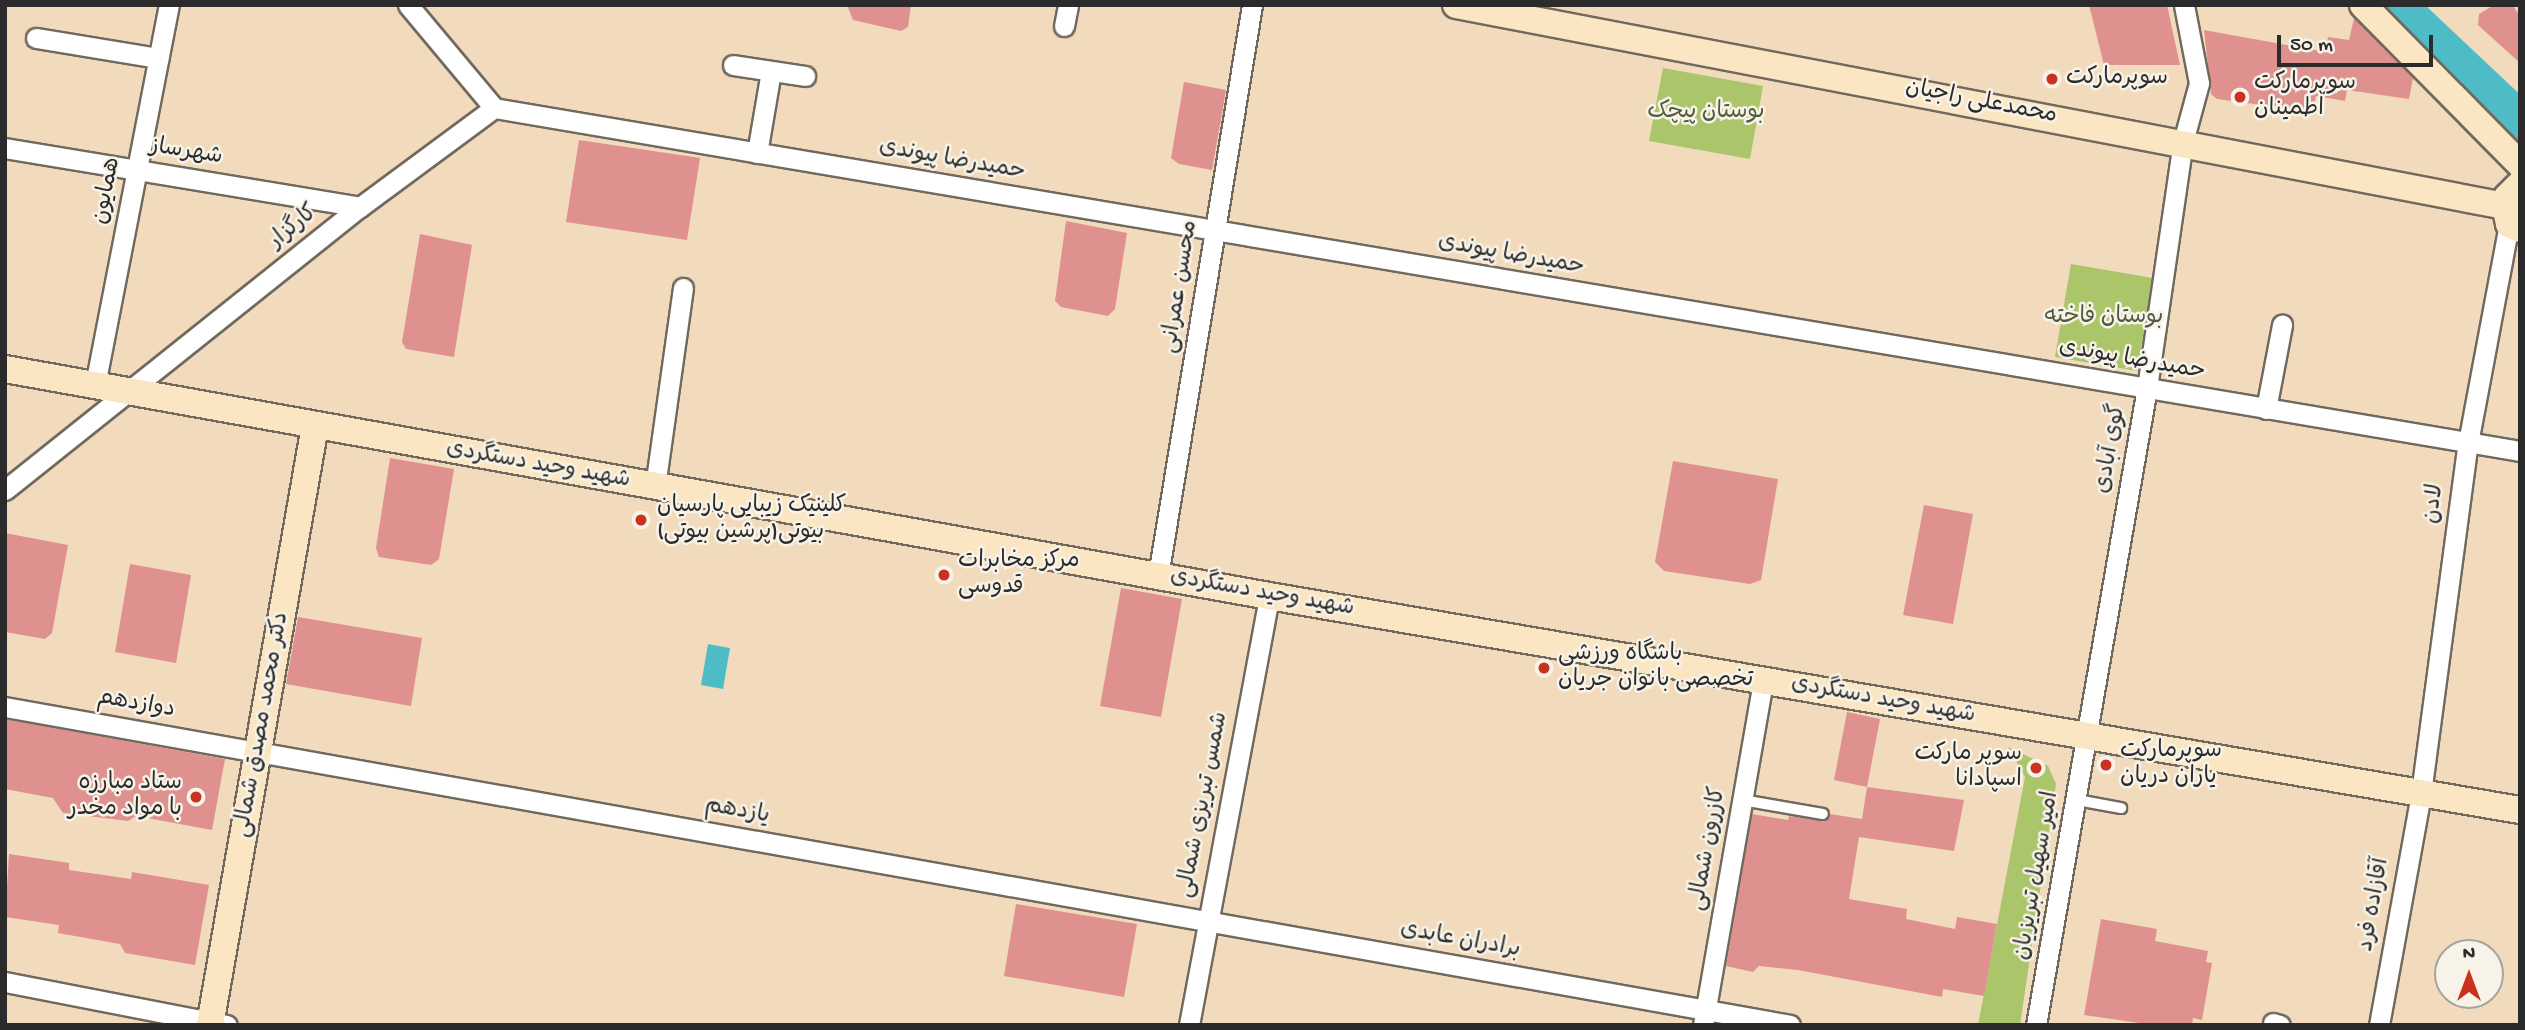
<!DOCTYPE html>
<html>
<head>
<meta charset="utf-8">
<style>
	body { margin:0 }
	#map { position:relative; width:2525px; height:1030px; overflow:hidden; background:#f2dbbc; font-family:"Gochi Hand","Playpen Sans Arabic",sans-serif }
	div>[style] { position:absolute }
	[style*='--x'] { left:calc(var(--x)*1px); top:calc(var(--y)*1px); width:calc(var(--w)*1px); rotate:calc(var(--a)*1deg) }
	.green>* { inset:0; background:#abc56b }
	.water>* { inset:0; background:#4ebcc6 }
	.river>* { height:37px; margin:-18.5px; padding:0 18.5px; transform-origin:18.5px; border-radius:18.5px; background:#4ebcc6 }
	.building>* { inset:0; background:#de918e }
	.roads { filter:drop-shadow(2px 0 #71695e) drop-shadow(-2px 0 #71695e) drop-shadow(0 2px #71695e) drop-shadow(0 -2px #71695e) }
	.lane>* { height:10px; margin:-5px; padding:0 5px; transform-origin:5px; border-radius:5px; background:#fff }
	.street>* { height:19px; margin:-9.5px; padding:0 9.5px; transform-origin:9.5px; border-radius:9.5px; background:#fff }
	.secondary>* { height:26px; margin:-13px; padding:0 13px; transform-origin:13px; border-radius:13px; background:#fbe6c3 }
	.dots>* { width:19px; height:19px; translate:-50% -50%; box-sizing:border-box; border:4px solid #f7f3e8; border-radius:50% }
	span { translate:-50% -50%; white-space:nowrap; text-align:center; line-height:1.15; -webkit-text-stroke:5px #f7f3e8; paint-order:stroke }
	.poi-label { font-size:23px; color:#2b2b2b }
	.left { translate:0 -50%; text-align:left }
	.right { translate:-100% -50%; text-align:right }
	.street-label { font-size:23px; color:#2b2b2b }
	.park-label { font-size:23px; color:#51593e }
	.frame { position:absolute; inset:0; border:7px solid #2b2b2b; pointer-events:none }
	.north { position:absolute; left:2434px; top:939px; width:70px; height:70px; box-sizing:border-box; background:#f7f3e8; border:2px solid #a5a39c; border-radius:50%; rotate:0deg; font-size:19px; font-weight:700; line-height:28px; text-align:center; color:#2b2b2b }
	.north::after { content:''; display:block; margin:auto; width:24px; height:32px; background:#c8321e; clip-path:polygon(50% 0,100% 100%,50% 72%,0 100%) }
	.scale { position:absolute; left:2277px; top:35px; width:156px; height:32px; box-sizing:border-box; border:4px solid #2b2b2b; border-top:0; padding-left:9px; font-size:21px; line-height:24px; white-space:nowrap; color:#2b2b2b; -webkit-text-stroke:5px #f7f3e8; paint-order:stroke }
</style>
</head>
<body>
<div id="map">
	<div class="green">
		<div style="clip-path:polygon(1663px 68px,1763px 86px,1750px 159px,1649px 141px)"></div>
		<div style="clip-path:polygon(2071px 264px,2153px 278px,2137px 371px,2055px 357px)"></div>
		<div style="clip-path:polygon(2008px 747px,2048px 766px,2056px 784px,2020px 1025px,1978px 1025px,2025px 777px)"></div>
	</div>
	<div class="water">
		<div style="clip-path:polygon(708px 644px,730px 648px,723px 689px,701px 685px)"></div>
	</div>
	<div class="river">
		<div style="--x:2398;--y:5;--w:168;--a:43.3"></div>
	</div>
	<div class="building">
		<div style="clip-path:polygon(847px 5px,911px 5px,908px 27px,901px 31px,853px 20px)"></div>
		<div style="clip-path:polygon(2089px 5px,2167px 5px,2180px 65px,2104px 65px)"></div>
		<div style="clip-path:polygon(2494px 5px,2513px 5px,2520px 17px,2520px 63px,2478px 25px,2479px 14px)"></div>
		<div style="clip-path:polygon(2354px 18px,2413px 78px,2409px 99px,2347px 90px,2345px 101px,2316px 96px,2313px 112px,2217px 99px,2211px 94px,2204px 30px,2326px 52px,2328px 37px,2349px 40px)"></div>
		<div style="clip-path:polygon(1184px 82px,1226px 90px,1212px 170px,1179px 164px,1171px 158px)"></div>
		<div style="clip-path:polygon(579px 140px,700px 158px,687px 240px,566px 222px)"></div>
		<div style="clip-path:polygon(1066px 221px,1127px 233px,1115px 309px,1108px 316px,1061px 307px,1055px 301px)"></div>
		<div style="clip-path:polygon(420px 234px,472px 245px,454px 357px,406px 349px,402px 342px)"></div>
		<div style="clip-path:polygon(390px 458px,454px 469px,439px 559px,431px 565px,379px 557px,376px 548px)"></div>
		<div style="clip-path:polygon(1673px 461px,1778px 479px,1761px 580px,1750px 584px,1664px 571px,1655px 562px)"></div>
		<div style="clip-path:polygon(1924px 505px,1973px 514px,1953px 624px,1903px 615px)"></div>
		<div style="clip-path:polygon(5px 533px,68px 545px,52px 633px,45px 639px,5px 632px)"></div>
		<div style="clip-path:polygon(130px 564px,191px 575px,176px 663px,115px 652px)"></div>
		<div style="clip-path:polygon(1121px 588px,1182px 599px,1161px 717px,1100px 706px)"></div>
		<div style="clip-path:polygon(298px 617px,422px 638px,411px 706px,286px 684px)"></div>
		<div style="clip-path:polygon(1847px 712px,1880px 719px,1867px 787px,1834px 780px)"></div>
		<div style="clip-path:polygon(5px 719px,225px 759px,212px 830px,136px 816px,128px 821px,63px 813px,53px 798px,5px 789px)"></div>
		<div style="clip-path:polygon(1867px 787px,1964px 800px,1954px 851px,1859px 837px,1849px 899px,1907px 909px,1906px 919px,1955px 929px,1957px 917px,1997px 924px,1984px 996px,1943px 989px,1942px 997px,1798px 970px,1759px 966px,1753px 972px,1726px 966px,1752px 814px,1788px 820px,1789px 816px,1825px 821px,1830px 814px,1862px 819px)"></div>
		<div style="clip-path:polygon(9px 854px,69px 863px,69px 870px,131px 879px,132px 872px,209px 885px,195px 965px,125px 953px,120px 944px,58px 933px,59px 925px,5px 917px)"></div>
		<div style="clip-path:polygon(1016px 904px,1137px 924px,1124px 997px,1004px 976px)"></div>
		<div style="clip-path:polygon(2101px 919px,2157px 929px,2155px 941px,2208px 951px,2206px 962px,2212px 963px,2202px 1020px,2193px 1018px,2192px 1025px,2153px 1025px,2084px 1015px)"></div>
	</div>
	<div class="roads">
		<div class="lane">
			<div style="--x:1742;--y:800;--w:82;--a:9.8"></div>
			<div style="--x:2077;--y:800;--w:45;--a:10.3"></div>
		</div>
		<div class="street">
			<div style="--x:408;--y:5;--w:134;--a:50.1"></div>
			<div style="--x:1064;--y:26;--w:21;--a:-79"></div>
			<div style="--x:36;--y:38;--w:124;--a:9.3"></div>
			<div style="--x:733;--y:65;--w:73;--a:8.7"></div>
			<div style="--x:494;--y:108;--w:2055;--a:9.61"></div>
			<div style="--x:5;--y:148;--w:360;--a:9.4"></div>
			<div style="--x:757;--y:153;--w:83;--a:-80.3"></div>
			<div style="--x:95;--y:385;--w:387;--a:-79"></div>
			<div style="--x:2266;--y:409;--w:86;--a:-79.2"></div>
			<div style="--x:655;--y:487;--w:201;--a:-82"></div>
			<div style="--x:5;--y:490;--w:454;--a:-38.6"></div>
			<div style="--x:360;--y:207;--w:167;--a:-36.5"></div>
			<div style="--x:1158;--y:576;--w:579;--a:-80.65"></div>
			<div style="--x:5;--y:707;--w:1813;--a:10.1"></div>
			<div style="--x:5;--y:982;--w:226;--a:11"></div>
			<div style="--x:2273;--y:1023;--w:7;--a:16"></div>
			<div style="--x:1189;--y:1025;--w:436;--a:-79.4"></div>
			<div style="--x:1703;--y:1025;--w:349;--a:-80.1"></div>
			<div style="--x:2036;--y:1025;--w:647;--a:-80.12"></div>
			<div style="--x:2147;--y:388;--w:249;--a:-81.7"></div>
			<div style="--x:2183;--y:142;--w:61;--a:-74.8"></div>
			<div style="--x:2199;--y:83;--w:79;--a:-100.9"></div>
			<div style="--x:2379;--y:1025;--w:236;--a:-79.7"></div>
			<div style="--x:2421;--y:793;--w:353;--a:-82.4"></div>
			<div style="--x:2468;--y:443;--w:223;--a:-79.4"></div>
		</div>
		<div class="secondary">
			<div style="--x:1456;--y:5;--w:1068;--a:10.85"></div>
			<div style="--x:2363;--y:5;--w:223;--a:45.4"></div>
			<div style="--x:2520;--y:184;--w:18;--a:135"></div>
			<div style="--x:2507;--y:197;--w:9;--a:103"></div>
			<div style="--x:2505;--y:206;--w:18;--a:77"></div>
			<div style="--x:2509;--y:224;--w:12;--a:24"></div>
			<div style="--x:5;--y:369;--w:1284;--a:10.18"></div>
			<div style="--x:1269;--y:596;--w:1269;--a:9.71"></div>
			<div style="--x:210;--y:1025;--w:608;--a:-80.06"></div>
		</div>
	</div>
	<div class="dots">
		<div style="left:2052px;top:79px;background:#c8321e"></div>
		<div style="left:2240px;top:97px;background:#c8321e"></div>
		<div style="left:641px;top:520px;background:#c8321e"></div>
		<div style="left:944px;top:575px;background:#c8321e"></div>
		<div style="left:1544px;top:668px;background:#c8321e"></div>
		<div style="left:2106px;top:765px;background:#c8321e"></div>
		<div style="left:2036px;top:768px;background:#c8321e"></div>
		<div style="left:196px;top:797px;background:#c8321e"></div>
	</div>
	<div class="poi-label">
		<span class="left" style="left:2066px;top:79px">سوپرمارکت</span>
		<span class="left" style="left:2254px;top:97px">سوپرمارکت<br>اطمینان</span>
		<span class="left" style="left:657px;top:520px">کلینیک زیبایی پارسیان<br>بیوتی(پرشین بیوتی)</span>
		<span class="left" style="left:958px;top:575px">مرکز مخابرات<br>قدوسی</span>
		<span class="left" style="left:1558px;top:668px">باشگاه ورزشی<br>تخصصی بانوان جریان</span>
		<span class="left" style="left:2120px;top:765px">سوپرمارکت<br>یاران دریان</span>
		<span class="right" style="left:2022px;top:768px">سوپر مارکت<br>اسپادانا</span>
		<span class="right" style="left:182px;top:797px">ستاد مبارزه<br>با مواد مخدر</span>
	</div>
	<div class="street-label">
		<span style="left:1981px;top:103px;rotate:11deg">محمدعلی راجیان</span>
		<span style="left:186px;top:153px;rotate:9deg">شهرساز</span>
		<span style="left:952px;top:161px;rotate:10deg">حمیدرضا پیوندی</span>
		<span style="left:108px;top:191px;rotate:-79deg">همایون</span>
		<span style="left:294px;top:228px;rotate:-39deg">کارگزار</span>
		<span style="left:1511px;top:256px;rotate:10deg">حمیدرضا پیوندی</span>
		<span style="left:1181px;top:287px;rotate:-81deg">محسن عمرانی</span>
		<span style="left:2132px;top:361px;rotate:10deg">حمیدرضا پیوندی</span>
		<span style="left:2112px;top:449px;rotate:-80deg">گوی آبادی</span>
		<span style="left:538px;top:466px;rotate:10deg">شهید وحید دستگردی</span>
		<span style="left:2435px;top:504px;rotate:-82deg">لادن</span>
		<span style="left:1262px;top:594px;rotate:10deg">شهید وحید دستگردی</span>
		<span style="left:1883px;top:701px;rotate:10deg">شهید وحید دستگردی</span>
		<span style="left:136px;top:705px;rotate:10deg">دوازدهم</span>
		<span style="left:263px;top:725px;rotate:-80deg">دکتر محمد مصدق شمالی</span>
		<span style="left:1204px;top:805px;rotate:-79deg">شمس تبریزی شمالی</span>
		<span style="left:737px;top:812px;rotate:10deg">یازدهم</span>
		<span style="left:1709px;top:849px;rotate:-80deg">کازرون شمالی</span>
		<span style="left:2038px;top:876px;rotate:-80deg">امیر سهیل تبریزیان</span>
		<span style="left:2375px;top:905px;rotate:-80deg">آقازاده فرد</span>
		<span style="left:1460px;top:941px;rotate:10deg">برادران عابدی</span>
	</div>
	<div class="park-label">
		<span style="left:1706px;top:113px">بوستان پیچک</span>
		<span style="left:2104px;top:318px">بوستان فاخته</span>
	</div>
	<div class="frame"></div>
	<div class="north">N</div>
	<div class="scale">50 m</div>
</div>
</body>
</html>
